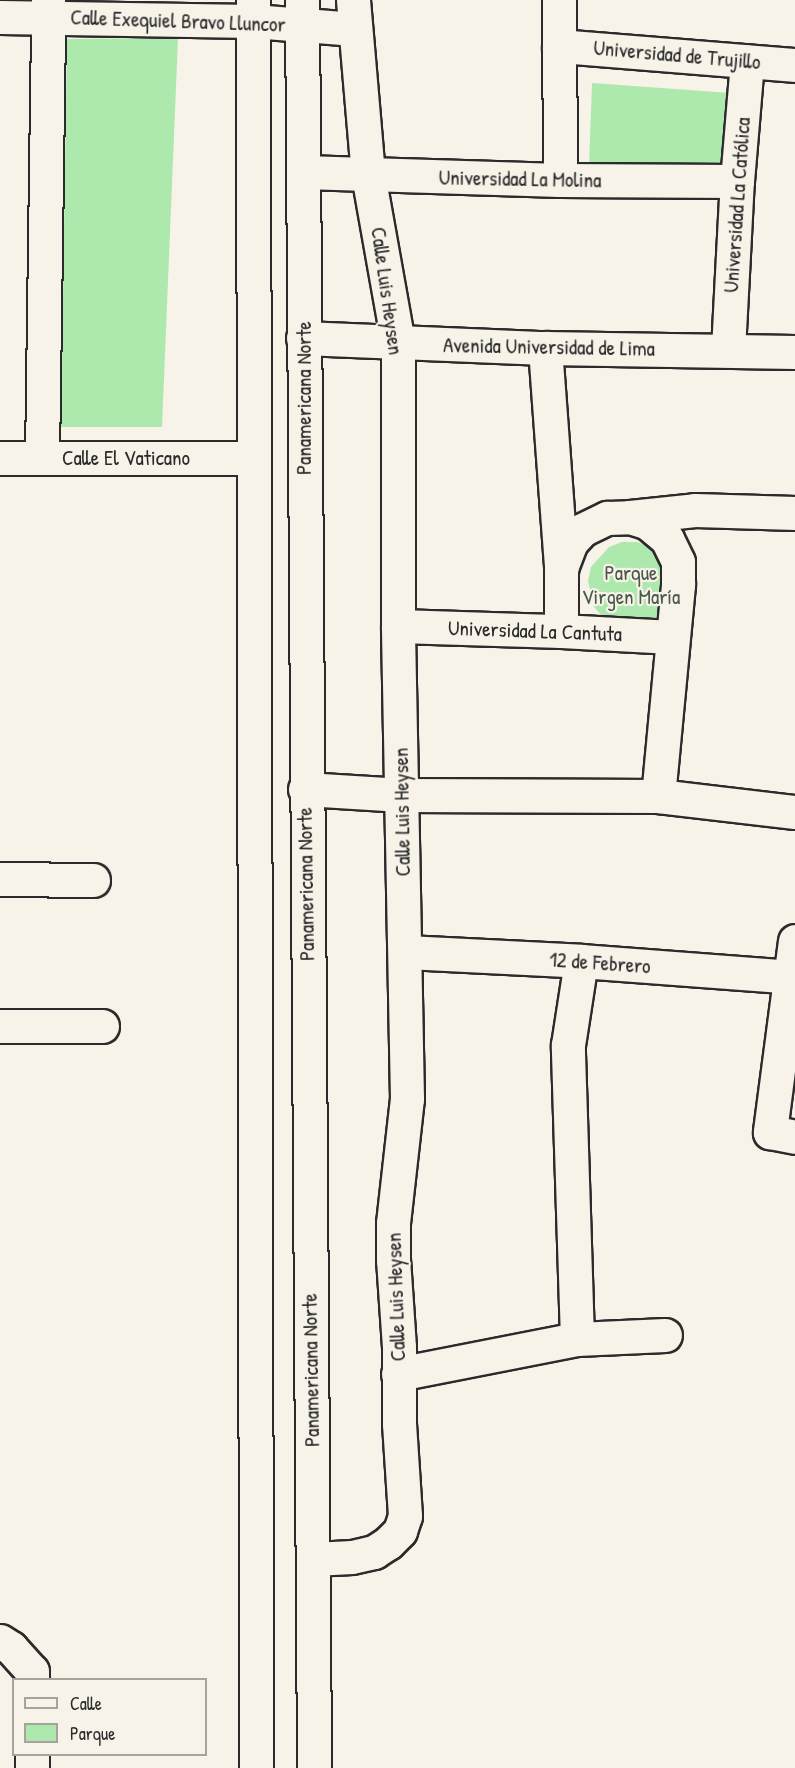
<!DOCTYPE html>
<html>
<head>
<meta charset="utf-8">
<style>
	body { margin:0 }
	#map { position:relative; width:795px; height:1768px; overflow:hidden; background:#f7f3e8; font-family:"Patrick Hand",sans-serif }
	div>[style] { position:absolute }
	[style*='--x'] { left:calc(var(--x)*1px); top:calc(var(--y)*1px); width:calc(var(--w)*1px); rotate:calc(var(--a)*1deg) }
	.green>* { inset:0; background:#ade8ad }
	.roads { filter:drop-shadow(2px 0 #2b2b2b) drop-shadow(-2px 0 #2b2b2b) drop-shadow(0 2px #2b2b2b) drop-shadow(0 -2px #2b2b2b) }
	.minor>* { height:33px; margin:-16.5px; padding:0 16.5px; transform-origin:16.5px; border-radius:16.5px; background:#f7f3e8 }
	.highway>* { height:33px; margin:-16.5px; padding:0 16.5px; transform-origin:16.5px; border-radius:16.5px; background:#f7f3e8 }
	span { translate:-50% -50%; white-space:nowrap; text-align:center; line-height:1.15; -webkit-text-stroke:4.5px #f7f3e8; paint-order:stroke }
	.street-label { font-size:21px; color:#2b2b2b }
	.park-label { font-size:21px; color:#4c5a4c }
	.legend { position:absolute; left:12px; top:1678px; width:195px; height:78px; box-sizing:border-box; background:#f7f3e8; border:2px solid #a5a39c; margin:0; padding:8px 10px; list-style:none; font-size:18px; color:#2b2b2b }
	.legend li { display:flex; align-items:center; gap:12px; height:30px }
	.legend b { width:30px; border:2px solid #a5a39c }
</style>
</head>
<body>
<div id="map">
	<div class="green">
		<div style="clip-path:polygon(178px 38px,162px 427px,61px 427px,67px 39px)"></div>
		<div style="clip-path:polygon(592px 83px,730px 93px,727px 167px,589px 166px)"></div>
		<div style="clip-path:polygon(622px 542px,637px 542px,651px 547px,663px 556px,666px 611px,656px 621px,603px 617px,594px 607px,588px 581px,591px 567px,609px 547px)"></div>
	</div>
	<div class="roads">
		<div class="minor">
			<div style="--x:559;--y:0;--w:180;--a:89.7"></div>
			<div style="--x:0;--y:17;--w:253;--a:0.9"></div>
			<div style="--x:253;--y:21;--w:102;--a:4.5"></div>
			<div style="--x:559;--y:46;--w:237;--a:4.6"></div>
			<div style="--x:303;--y:172;--w:257;--a:1.8"></div>
			<div style="--x:560;--y:180;--w:177;--a:0.3"></div>
			<div style="--x:303;--y:338;--w:242;--a:2.4"></div>
			<div style="--x:545;--y:348;--w:250;--a:0.9"></div>
			<div style="--x:545;--y:348;--w:221;--a:85.8"></div>
			<div style="--x:728;--y:350;--w:169;--a:-87"></div>
			<div style="--x:737;--y:181;--w:120;--a:-85.2"></div>
			<div style="--x:0;--y:458;--w:252;--a:0"></div>
			<div style="--x:42;--y:458;--w:458;--a:-89.2"></div>
			<div style="--x:630;--y:517;--w:65;--a:-6.1"></div>
			<div style="--x:695;--y:510;--w:100;--a:1.7"></div>
			<div style="--x:398;--y:626;--w:163;--a:1.8"></div>
			<div style="--x:561;--y:631;--w:111;--a:3.1"></div>
			<div style="--x:561;--y:631;--w:63;--a:-90"></div>
			<div style="--x:561;--y:568;--w:28;--a:-69"></div>
			<div style="--x:571;--y:542;--w:16;--a:-47"></div>
			<div style="--x:582;--y:530;--w:28;--a:-26"></div>
			<div style="--x:607;--y:518;--w:23;--a:-2"></div>
			<div style="--x:630;--y:517;--w:19;--a:18"></div>
			<div style="--x:648;--y:523;--w:25;--a:40"></div>
			<div style="--x:667;--y:539;--w:25;--a:64"></div>
			<div style="--x:678;--y:562;--w:23;--a:90"></div>
			<div style="--x:678;--y:585;--w:212;--a:95.4"></div>
			<div style="--x:305;--y:789;--w:97;--a:3.5"></div>
			<div style="--x:402;--y:795;--w:256;--a:0.2"></div>
			<div style="--x:658;--y:796;--w:138;--a:6.7"></div>
			<div style="--x:0;--y:879;--w:93;--a:0.6"></div>
			<div style="--x:795;--y:941;--w:193;--a:97.5"></div>
			<div style="--x:770;--y:1132;--w:25;--a:11"></div>
			<div style="--x:406;--y:952;--w:175;--a:2.9"></div>
			<div style="--x:581;--y:961;--w:215;--a:4.3"></div>
			<div style="--x:0;--y:1026;--w:102;--a:0"></div>
			<div style="--x:577;--y:1339;--w:294;--a:-91.8"></div>
			<div style="--x:568;--y:1045;--w:85;--a:-81.2"></div>
			<div style="--x:398;--y:1374;--w:182;--a:-11.1"></div>
			<div style="--x:577;--y:1339;--w:88;--a:-2.6"></div>
			<div style="--x:313;--y:1559;--w:39;--a:-3"></div>
			<div style="--x:352;--y:1557;--w:23;--a:-13"></div>
			<div style="--x:374;--y:1552;--w:17;--a:-33"></div>
			<div style="--x:388;--y:1543;--w:17;--a:-45"></div>
			<div style="--x:400;--y:1531;--w:16;--a:-72"></div>
			<div style="--x:405;--y:1516;--w:92;--a:-93.7"></div>
			<div style="--x:399;--y:1424;--w:77;--a:-90"></div>
			<div style="--x:399;--y:1347;--w:87;--a:-93.9"></div>
			<div style="--x:393;--y:1260;--w:37;--a:-90"></div>
			<div style="--x:393;--y:1223;--w:125;--a:-83.6"></div>
			<div style="--x:407;--y:1099;--w:473;--a:-91.1"></div>
			<div style="--x:398;--y:626;--w:283;--a:-90"></div>
			<div style="--x:398;--y:343;--w:171;--a:-100.1"></div>
			<div style="--x:368;--y:175;--w:176;--a:-94.9"></div>
			<div style="--x:0;--y:1641;--w:13;--a:32"></div>
			<div style="--x:11;--y:1648;--w:31;--a:48"></div>
			<div style="--x:32;--y:1671;--w:9;--a:90"></div>
			<div style="--x:32;--y:1768;--w:14;--a:-90"></div>
		</div>
		<div class="highway">
			<div style="--x:253;--y:0;--w:1768;--a:89.9"></div>
			<div style="--x:302;--y:0;--w:1768;--a:89.61"></div>
		</div>
	</div>
	<div class="street-label">
		<span style="left:178px;top:21px;rotate:2deg">Calle Exequiel Bravo Lluncor</span>
		<span style="left:677px;top:55px;rotate:5deg">Universidad de Trujillo</span>
		<span style="left:520px;top:179px;rotate:1deg">Universidad La Molina</span>
		<span style="left:737px;top:205px;rotate:-86deg">Universidad La Católica</span>
		<span style="left:387px;top:291px;rotate:82deg">Calle Luis Heysen</span>
		<span style="left:549px;top:347px;rotate:1deg">Avenida Universidad de Lima</span>
		<span style="left:304px;top:398px;rotate:-90deg">Panamericana Norte</span>
		<span style="left:126px;top:458px">Calle El Vaticano</span>
		<span style="left:535px;top:631px;rotate:2deg">Universidad La Cantuta</span>
		<span style="left:402px;top:812px;rotate:-91deg">Calle Luis Heysen</span>
		<span style="left:306px;top:884px;rotate:-91deg">Panamericana Norte</span>
		<span style="left:600px;top:963px;rotate:4deg">12 de Febrero</span>
		<span style="left:396px;top:1297px;rotate:-92deg">Calle Luis Heysen</span>
		<span style="left:311px;top:1370px;rotate:-91deg">Panamericana Norte</span>
	</div>
	<div class="park-label">
		<span style="left:631px;top:585px">Parque<br>Virgen María</span>
	</div>
	<ul class="legend">
	<li><b style="height:8px;background:#f7f3e8"></b>Calle</li>
	<li><b style="height:16px;background:#ade8ad"></b>Parque</li>
	</ul>
</div>
</body>
</html>
